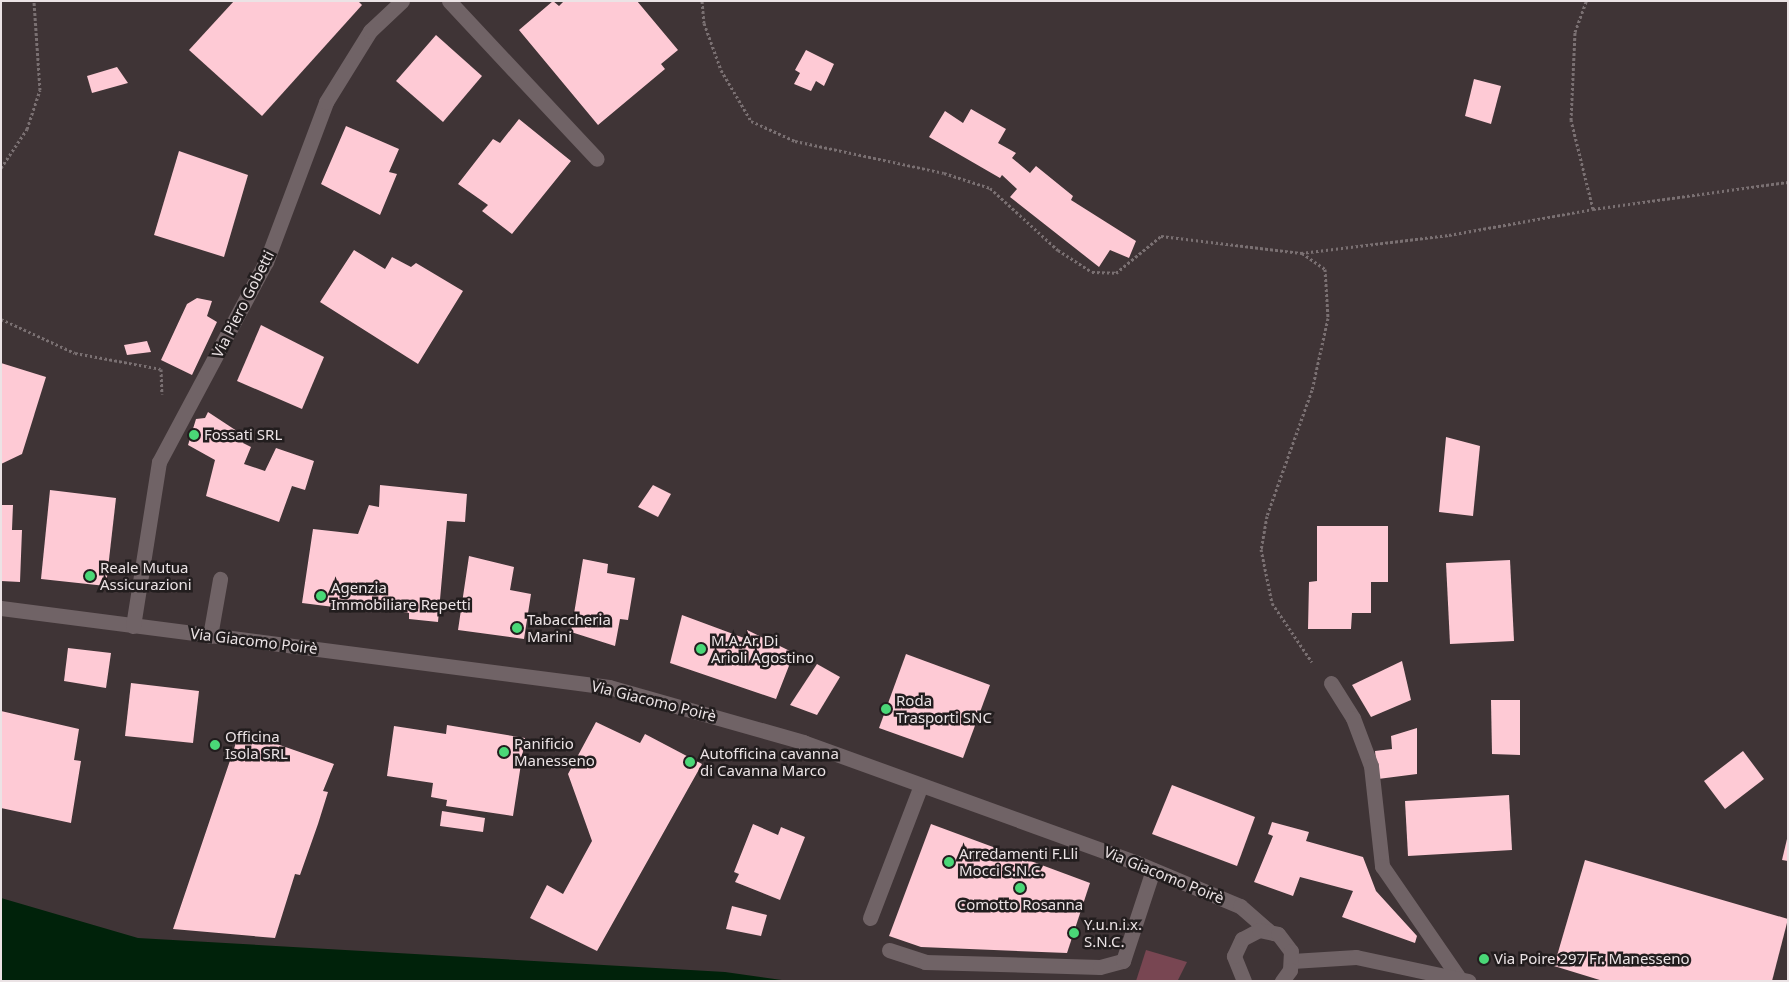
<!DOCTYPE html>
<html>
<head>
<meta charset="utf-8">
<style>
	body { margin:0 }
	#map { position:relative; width:1789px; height:982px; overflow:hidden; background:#3f3436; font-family:"Noto Sans",sans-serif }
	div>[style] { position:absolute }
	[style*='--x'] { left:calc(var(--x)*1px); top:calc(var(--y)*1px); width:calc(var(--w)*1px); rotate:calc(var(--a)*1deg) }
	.green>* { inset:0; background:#784652 }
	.water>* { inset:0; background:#00220a }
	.building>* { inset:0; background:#fecad5 }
	.path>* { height:3px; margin-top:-1.5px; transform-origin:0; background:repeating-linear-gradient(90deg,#7a7072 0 2.5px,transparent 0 5px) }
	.service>* { height:15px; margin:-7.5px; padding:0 7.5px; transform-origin:7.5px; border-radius:7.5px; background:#706366 }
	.minor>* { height:15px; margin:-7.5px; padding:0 7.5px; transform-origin:7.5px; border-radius:7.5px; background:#706366 }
	.secondary>* { height:15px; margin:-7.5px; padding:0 7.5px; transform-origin:7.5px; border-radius:7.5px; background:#706366 }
	.dots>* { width:14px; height:14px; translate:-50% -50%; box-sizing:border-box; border:2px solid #221d1e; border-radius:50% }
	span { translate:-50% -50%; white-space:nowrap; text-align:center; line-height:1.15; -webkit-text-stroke:5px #221d1e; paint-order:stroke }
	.street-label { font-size:15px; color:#ebe3e5 }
	.poi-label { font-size:15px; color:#ebe3e5 }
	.left { translate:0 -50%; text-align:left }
	.frame { position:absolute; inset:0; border:2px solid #ebe3e5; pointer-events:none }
</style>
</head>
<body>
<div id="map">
	<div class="green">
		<div style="clip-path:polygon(1146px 950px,1187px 962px,1178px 980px,1136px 981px)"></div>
	</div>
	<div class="water">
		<div style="clip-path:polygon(1px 898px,138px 938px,725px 972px,789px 981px,1px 981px)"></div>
	</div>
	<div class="building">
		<div style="clip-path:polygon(234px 1px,358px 1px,362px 5px,262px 116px,189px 50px)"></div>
		<div style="clip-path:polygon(553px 1px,559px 6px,564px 1px,637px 1px,678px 50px,661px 64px,665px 69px,598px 125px,519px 30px)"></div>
		<div style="clip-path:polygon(436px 35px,482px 76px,443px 122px,396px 81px)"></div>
		<div style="clip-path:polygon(806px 50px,834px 64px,824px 86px,816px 81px,811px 91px,794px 84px,800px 73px,795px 70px)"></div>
		<div style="clip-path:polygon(117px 67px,128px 83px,92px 93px,87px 76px)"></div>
		<div style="clip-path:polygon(1474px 79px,1501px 86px,1491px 124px,1465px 116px)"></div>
		<div style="clip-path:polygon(971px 109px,1006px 129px,998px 143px,1016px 153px,1012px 158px,1030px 173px,1036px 166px,1073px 196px,1071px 200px,1136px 241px,1129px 258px,1110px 250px,1099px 267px,1010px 197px,1017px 189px,1002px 175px,1000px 178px,929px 137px,945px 111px,963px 123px)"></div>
		<div style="clip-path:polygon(519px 119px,571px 161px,512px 234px,482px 211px,488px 205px,458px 184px,493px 139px,500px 143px)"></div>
		<div style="clip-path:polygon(346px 126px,399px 149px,389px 172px,397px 174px,380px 215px,321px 184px)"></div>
		<div style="clip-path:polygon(179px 151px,248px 175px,224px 257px,154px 235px)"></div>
		<div style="clip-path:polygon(354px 250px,385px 269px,392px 257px,411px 267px,416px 263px,463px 291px,418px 364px,320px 302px)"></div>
		<div style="clip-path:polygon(197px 298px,212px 301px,207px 316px,217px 322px,192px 375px,161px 360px,187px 304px)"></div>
		<div style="clip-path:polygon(261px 325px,324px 357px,302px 409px,237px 381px)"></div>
		<div style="clip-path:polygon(147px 341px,151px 352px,127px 355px,124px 345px)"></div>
		<div style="clip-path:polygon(1px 363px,46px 377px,22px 454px,1px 464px)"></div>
		<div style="clip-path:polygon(208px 412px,246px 437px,243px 443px,251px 447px,244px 464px,265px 471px,276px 448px,314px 461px,305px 490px,292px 486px,279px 522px,206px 496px,215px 460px,188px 445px,196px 419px,205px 418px)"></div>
		<div style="clip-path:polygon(1446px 437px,1480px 446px,1473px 516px,1439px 512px)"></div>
		<div style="clip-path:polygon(380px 485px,467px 494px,465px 522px,447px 521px,438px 622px,409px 619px,409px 613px,334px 602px,334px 607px,302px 603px,313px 529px,358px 534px,369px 505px,379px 507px)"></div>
		<div style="clip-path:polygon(653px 485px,671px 494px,658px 517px,638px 507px)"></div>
		<div style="clip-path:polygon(50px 490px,116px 498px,106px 586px,41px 579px)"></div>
		<div style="clip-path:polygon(1px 505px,13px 505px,12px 530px,22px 530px,20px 582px,1px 581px)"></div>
		<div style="clip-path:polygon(1317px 526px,1388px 526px,1388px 582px,1371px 582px,1371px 613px,1352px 613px,1351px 629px,1308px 629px,1309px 582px,1317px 581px)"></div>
		<div style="clip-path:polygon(469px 556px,514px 567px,510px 590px,531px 594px,524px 639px,458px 630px)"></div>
		<div style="clip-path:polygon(583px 559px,608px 564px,607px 573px,635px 578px,628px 620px,620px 619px,615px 646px,571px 632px)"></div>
		<div style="clip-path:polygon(1510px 560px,1514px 641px,1450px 644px,1446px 563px)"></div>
		<div style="clip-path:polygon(682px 615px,744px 638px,747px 630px,794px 653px,776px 699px,670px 663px)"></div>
		<div style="clip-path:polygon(68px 648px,111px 653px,106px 688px,64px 681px)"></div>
		<div style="clip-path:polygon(906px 654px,990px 685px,963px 758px,879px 728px)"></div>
		<div style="clip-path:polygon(1402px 661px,1411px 700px,1371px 717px,1352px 685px)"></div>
		<div style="clip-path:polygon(817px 664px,840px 677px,817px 715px,790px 705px)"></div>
		<div style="clip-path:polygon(131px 683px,199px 691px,193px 743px,125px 736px)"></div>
		<div style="clip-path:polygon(1491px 700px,1520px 700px,1520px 755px,1492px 754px)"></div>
		<div style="clip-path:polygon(1px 711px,79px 729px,74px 760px,81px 761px,71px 823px,1px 808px)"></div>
		<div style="clip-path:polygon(596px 722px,640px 743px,645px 734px,702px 764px,597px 951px,530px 918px,547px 885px,563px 894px,592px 841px,568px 774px)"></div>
		<div style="clip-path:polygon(447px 725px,525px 738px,513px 816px,446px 806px,447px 800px,431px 797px,433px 783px,387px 776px,394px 726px,446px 734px)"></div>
		<div style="clip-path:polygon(1417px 728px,1417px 774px,1378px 779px,1375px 751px,1392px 749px,1391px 736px)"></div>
		<div style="clip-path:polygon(240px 731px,334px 764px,323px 791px,328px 792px,318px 824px,300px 875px,295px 874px,275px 938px,173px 929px)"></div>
		<div style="clip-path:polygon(1743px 751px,1764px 779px,1725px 809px,1704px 781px)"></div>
		<div style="clip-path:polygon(1172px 785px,1255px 817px,1237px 866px,1152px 834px)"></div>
		<div style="clip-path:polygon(1509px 795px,1512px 850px,1408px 856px,1405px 801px)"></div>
		<div style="clip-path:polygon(442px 811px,485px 818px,483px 832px,440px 826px)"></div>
		<div style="clip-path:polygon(1272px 822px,1309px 832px,1306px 841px,1363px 857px,1376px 891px,1417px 936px,1415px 943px,1342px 917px,1353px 891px,1300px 877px,1293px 896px,1254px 882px,1273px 836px,1268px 834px)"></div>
		<div style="clip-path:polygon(753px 824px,778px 835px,781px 827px,805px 837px,780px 900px,735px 882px,739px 874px,734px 872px)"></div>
		<div style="clip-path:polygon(931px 824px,1090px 883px,1067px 953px,921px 947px,889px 936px)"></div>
		<div style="clip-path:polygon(1787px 839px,1788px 839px,1788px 861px,1782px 860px)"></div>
		<div style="clip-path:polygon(1585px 860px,1788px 919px,1772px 981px,1603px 981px,1554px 966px)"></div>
		<div style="clip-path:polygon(732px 906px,767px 915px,761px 936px,726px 929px)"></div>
	</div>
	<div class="path">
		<div style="--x:702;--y:1;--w:22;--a:85"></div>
		<div style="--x:704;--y:23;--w:50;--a:70.1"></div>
		<div style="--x:721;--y:70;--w:59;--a:59.5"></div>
		<div style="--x:751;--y:121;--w:48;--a:24.4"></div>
		<div style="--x:795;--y:141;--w:152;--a:12.1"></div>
		<div style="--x:944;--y:173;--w:48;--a:18.1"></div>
		<div style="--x:990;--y:188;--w:92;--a:42.4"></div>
		<div style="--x:1058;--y:250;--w:40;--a:32.9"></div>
		<div style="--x:1092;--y:272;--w:24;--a:2"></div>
		<div style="--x:1116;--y:273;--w:58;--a:-39.4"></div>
		<div style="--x:1161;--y:236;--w:141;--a:6.9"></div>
		<div style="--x:1301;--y:253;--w:149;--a:-6.9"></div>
		<div style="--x:1449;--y:235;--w:146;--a:-10.2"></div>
		<div style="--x:1593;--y:209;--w:92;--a:-103.9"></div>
		<div style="--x:1571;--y:120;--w:88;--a:-87.4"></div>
		<div style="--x:1575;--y:32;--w:33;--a:-70"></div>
		<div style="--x:1;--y:168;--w:47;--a:-56.3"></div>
		<div style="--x:27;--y:129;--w:41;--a:-71.6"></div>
		<div style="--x:40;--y:90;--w:89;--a:-93.9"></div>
		<div style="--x:1593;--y:209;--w:197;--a:-7.9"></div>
		<div style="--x:1302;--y:253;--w:28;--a:35"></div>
		<div style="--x:1325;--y:269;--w:49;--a:86.5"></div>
		<div style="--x:1328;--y:318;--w:74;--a:102.5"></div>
		<div style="--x:1312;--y:390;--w:134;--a:109.7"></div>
		<div style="--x:1267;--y:516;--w:34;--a:100"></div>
		<div style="--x:1261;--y:549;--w:55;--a:78.5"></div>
		<div style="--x:1272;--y:603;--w:71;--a:55.9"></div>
		<div style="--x:1;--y:319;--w:81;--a:24.7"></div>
		<div style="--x:75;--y:353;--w:87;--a:10.5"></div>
		<div style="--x:161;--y:369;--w:25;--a:88"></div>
	</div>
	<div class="service">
		<div style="--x:210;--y:636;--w:58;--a:-80"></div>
		<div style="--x:1331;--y:683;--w:41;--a:57.8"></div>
		<div style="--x:1353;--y:718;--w:51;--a:69.4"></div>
		<div style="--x:1371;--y:766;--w:101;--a:83.7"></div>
		<div style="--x:1382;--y:866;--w:136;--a:55.5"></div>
		<div style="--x:870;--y:918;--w:142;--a:-69"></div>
		<div style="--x:889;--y:950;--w:38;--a:18"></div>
		<div style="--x:925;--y:962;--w:175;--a:1.6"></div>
		<div style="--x:1100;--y:967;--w:24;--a:-15"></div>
		<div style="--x:1123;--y:961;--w:96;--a:-71.8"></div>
	</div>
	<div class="minor">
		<div style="--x:449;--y:1;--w:216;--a:46.9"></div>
		<div style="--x:1;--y:608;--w:613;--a:7.4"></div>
		<div style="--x:609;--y:687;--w:202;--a:15.8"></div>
		<div style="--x:803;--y:742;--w:355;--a:19.9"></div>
		<div style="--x:1137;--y:863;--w:112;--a:22.7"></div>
		<div style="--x:1240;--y:906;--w:37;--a:41"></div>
		<div style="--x:133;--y:626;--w:166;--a:-81"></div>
		<div style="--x:159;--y:462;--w:227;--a:-61.9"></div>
		<div style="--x:266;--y:262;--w:171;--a:-69.4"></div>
		<div style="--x:326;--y:102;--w:84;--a:-58.2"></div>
		<div style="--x:370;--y:31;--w:44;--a:-43.2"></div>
	</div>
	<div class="secondary">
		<div style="--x:1292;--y:961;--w:64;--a:-3.6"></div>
		<div style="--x:1356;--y:957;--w:115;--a:12.1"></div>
		<div style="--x:1244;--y:981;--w:27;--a:-112"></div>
		<div style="--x:1234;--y:956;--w:19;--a:-65"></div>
		<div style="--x:1242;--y:939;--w:19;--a:-28"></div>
		<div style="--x:1259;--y:930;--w:19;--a:12"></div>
		<div style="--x:1278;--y:934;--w:21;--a:53"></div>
		<div style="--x:1291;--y:951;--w:19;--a:93"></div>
		<div style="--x:1290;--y:970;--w:14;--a:126"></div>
	</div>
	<div class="dots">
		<div style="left:194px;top:435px;background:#4ad777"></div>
		<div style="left:90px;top:576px;background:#4ad777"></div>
		<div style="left:321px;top:596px;background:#4ad777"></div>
		<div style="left:517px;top:628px;background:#4ad777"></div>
		<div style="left:701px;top:649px;background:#4ad777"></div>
		<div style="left:886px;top:709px;background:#4ad777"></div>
		<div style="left:215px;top:745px;background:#4ad777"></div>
		<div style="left:504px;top:752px;background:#4ad777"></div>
		<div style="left:690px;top:762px;background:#4ad777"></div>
		<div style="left:949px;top:862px;background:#4ad777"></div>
		<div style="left:1020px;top:888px;background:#4ad777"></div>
		<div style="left:1074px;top:933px;background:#4ad777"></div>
		<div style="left:1484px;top:959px;background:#4ad777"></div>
	</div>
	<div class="street-label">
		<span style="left:243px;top:304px;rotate:-63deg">Via Piero Gobetti</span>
		<span style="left:254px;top:641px;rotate:7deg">Via Giacomo Poirè</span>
		<span style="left:654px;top:701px;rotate:14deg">Via Giacomo Poirè</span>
		<span style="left:1164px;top:875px;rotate:22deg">Via Giacomo Poirè</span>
	</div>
	<div class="poi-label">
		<span class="left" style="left:204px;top:435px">Fossati SRL</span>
		<span class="left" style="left:100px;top:576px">Reale Mutua<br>Assicurazioni</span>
		<span class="left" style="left:331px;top:596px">Agenzia<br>Immobiliare Repetti</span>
		<span class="left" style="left:527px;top:628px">Tabaccheria<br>Marini</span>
		<span class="left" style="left:711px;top:649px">M.A.Ar. Di<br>Arioli Agostino</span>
		<span class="left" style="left:896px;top:709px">Roda<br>Trasporti SNC</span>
		<span class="left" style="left:225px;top:745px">Officina<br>Isola SRL</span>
		<span class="left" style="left:514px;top:752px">Panificio<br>Manesseno</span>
		<span class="left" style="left:700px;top:762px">Autofficina cavanna<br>di Cavanna Marco</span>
		<span class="left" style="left:959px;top:862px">Arredamenti F.Lli<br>Mocci S.N.C.</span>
		<span style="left:1020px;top:905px">Comotto Rosanna</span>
		<span class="left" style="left:1084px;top:933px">Y.u.n.i.x.<br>S.N.C.</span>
		<span class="left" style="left:1494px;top:959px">Via Poire 297 Fr. Manesseno</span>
	</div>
	<div class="frame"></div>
</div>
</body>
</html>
